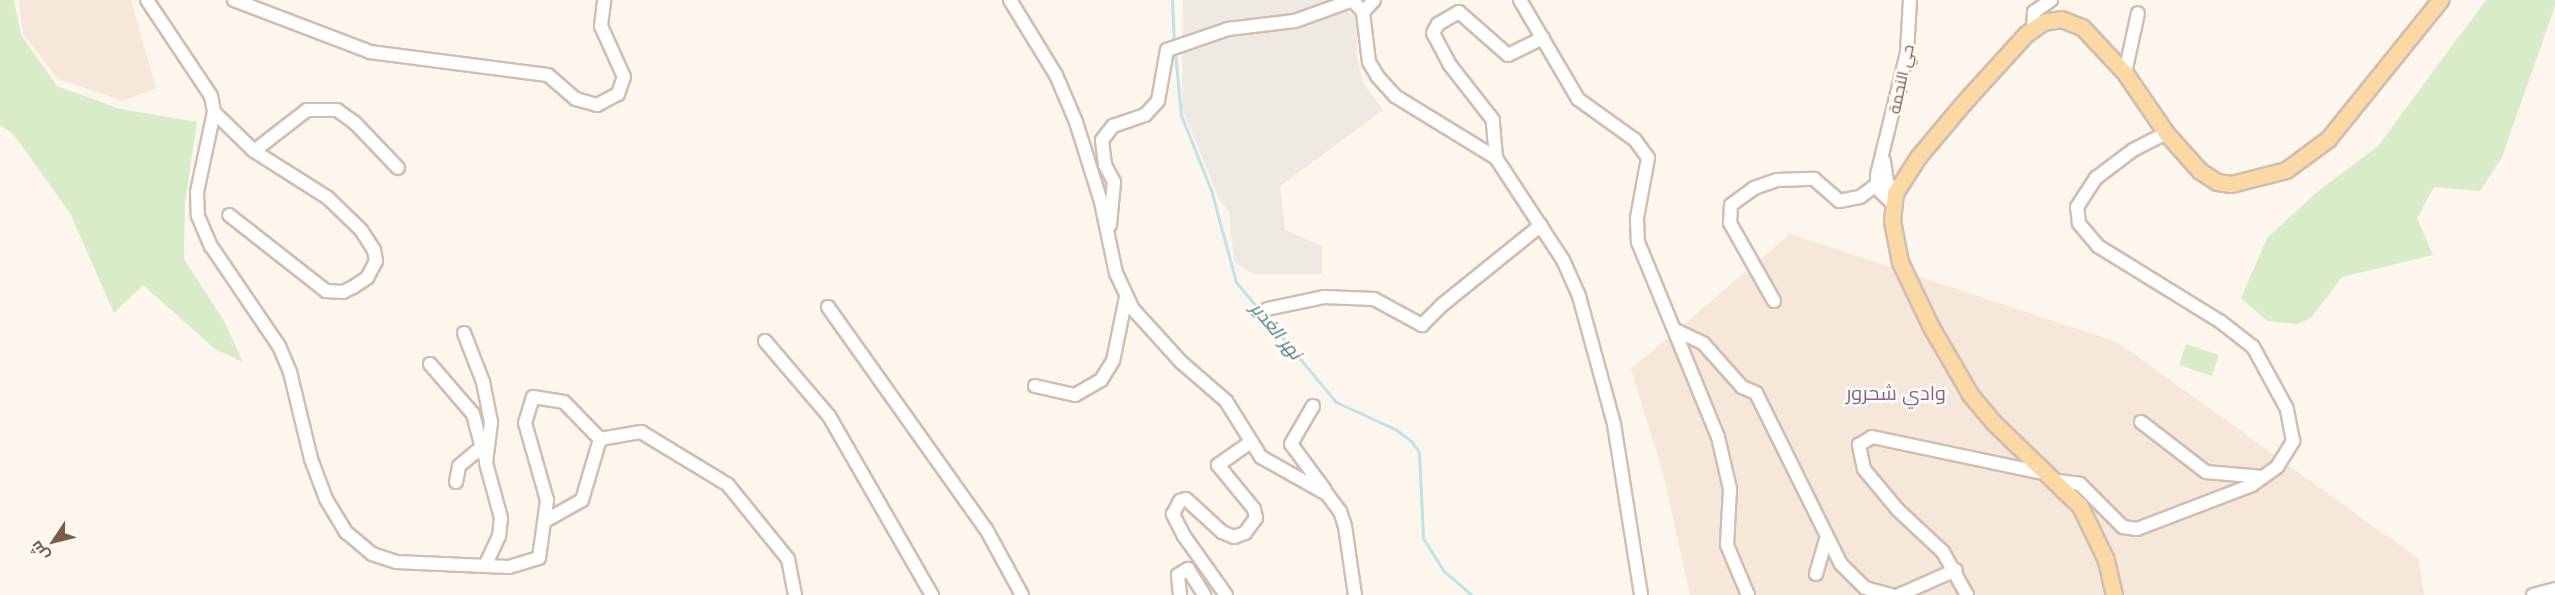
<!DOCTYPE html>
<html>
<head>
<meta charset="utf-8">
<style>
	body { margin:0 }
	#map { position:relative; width:2555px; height:595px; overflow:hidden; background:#fdf6ec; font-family:"PT Sans",Cairo,sans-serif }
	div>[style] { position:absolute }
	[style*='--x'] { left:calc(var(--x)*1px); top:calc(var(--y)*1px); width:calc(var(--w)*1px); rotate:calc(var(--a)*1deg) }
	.residential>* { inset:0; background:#f5e8da }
	.industrial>* { inset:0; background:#efe9e4 }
	.green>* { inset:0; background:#d8ecc9 }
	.stream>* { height:3px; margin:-1.5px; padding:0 1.5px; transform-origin:1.5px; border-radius:1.5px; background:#bfe3e8 }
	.roads { filter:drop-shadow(2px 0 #d1beb0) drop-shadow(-2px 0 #d1beb0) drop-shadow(0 2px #d1beb0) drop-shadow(0 -2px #d1beb0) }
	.minor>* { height:12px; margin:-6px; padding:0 6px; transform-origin:6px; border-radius:6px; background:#fff }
	.major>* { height:15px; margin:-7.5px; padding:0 7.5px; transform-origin:7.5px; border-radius:7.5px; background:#fbd9a5 }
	span { translate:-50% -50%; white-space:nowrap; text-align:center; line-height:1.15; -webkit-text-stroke:5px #fffaf3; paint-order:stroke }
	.street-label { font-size:16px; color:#7a5c4d }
	.water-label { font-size:18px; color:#437c86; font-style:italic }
	.quarter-label { font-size:20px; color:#846695 }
	.north { position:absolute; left:24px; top:511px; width:60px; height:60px; -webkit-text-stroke:4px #fffaf3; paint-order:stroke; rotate:235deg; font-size:16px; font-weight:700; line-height:24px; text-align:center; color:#7a5c4d }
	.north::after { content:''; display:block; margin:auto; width:21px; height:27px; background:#7a5c4d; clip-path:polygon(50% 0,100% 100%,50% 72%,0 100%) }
</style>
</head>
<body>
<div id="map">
	<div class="residential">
		<div style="clip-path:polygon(19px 0,131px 0,156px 88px,123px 101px,58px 79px,23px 34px)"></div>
		<div style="clip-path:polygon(1790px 234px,2117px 342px,2419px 559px,2424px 595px,1690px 595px,1663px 473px,1631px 369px)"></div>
	</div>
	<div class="industrial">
		<div style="clip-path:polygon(1183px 0,1330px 0,1357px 18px,1357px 57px,1363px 83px,1383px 110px,1280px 186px,1285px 230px,1322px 246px,1322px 274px,1253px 274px,1234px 262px,1229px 212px,1220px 201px,1182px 109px)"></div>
	</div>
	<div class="green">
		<div style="clip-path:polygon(0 0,14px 0,21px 35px,57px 86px,120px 109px,197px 122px,185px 203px,184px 259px,224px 321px,243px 362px,215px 349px,143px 285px,114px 313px,70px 213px,14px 135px,0 125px)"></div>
		<div style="clip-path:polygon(2486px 0,2555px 0,2555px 6px,2502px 157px,2480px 191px,2434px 187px,2417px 218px,2433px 255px,2342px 277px,2311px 318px,2297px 324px,2267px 321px,2241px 298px,2267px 238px,2318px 191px,2378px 146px)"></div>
		<div style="clip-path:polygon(2186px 344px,2219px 355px,2212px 376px,2179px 365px)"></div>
	</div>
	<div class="stream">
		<div style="--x:1172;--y:0;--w:45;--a:87.5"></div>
		<div style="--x:1175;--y:52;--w:63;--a:84.6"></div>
		<div style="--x:1181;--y:115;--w:81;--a:68.2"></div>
		<div style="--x:1211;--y:190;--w:95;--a:74.8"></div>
		<div style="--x:1236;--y:282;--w:156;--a:50.2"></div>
		<div style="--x:1336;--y:402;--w:65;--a:24.6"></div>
		<div style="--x:1395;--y:429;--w:20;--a:37"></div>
		<div style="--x:1411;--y:441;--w:14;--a:54"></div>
		<div style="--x:1419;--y:452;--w:86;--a:87.3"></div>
		<div style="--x:1423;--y:538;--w:39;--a:58"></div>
		<div style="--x:1444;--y:571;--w:37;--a:41"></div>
	</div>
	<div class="roads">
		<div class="minor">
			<div style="--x:147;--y:0;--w:115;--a:56.3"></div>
			<div style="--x:211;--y:96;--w:16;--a:79"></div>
			<div style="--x:214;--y:112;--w:82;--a:102"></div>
			<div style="--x:197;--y:192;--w:24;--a:88"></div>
			<div style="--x:198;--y:216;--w:33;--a:67"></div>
			<div style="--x:211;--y:246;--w:121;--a:55.8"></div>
			<div style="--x:279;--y:346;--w:28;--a:67"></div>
			<div style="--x:290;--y:372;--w:89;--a:76.4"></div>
			<div style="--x:311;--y:459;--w:43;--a:69.4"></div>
			<div style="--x:326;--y:499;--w:39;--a:59"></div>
			<div style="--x:346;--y:532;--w:34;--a:40"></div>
			<div style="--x:372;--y:554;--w:25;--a:18"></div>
			<div style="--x:396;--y:562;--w:113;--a:2.5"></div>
			<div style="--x:509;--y:567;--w:31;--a:-17"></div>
			<div style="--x:539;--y:558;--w:59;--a:-82.1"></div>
			<div style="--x:547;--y:500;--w:80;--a:-105.9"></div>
			<div style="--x:525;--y:423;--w:27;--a:-73"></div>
			<div style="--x:533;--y:397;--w:31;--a:9"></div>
			<div style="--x:564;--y:402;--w:52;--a:45.8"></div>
			<div style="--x:600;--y:439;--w:64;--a:106.4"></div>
			<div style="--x:582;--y:500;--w:40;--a:150.3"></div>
			<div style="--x:234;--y:0;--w:146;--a:20.9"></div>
			<div style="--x:370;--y:52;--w:179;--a:7.4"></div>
			<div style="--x:548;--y:75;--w:37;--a:41"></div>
			<div style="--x:576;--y:99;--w:22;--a:16"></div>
			<div style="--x:597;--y:105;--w:24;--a:-28"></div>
			<div style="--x:618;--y:94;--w:18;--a:-71"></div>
			<div style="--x:624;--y:77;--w:56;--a:-114.3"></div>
			<div style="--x:601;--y:26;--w:26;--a:-83"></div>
			<div style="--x:1010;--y:0;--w:88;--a:58.5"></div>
			<div style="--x:1056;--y:75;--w:51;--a:66.9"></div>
			<div style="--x:1076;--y:122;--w:84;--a:72.6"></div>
			<div style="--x:1101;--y:202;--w:73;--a:78.1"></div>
			<div style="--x:1116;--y:273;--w:38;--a:65"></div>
			<div style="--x:1132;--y:308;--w:73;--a:47.8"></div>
			<div style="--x:1181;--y:362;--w:60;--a:40.9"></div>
			<div style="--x:1226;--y:401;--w:66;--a:58"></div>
			<div style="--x:1261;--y:457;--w:76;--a:29.3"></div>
			<div style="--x:1327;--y:494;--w:21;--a:53"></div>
			<div style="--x:1340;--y:511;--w:16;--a:72"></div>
			<div style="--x:1345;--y:526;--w:70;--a:81.8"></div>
			<div style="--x:1352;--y:0;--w:16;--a:47"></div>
			<div style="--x:1363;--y:12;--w:50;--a:83.2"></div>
			<div style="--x:1369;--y:62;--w:17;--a:59"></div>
			<div style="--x:1378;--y:77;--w:25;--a:48"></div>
			<div style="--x:1395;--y:96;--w:119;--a:31.5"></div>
			<div style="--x:1496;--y:158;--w:122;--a:56.7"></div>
			<div style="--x:1563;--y:260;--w:39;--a:66"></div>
			<div style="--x:1579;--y:296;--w:133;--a:74.7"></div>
			<div style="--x:1614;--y:424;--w:173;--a:81"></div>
			<div style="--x:1520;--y:0;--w:115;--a:59.6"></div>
			<div style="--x:1578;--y:99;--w:70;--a:35.7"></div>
			<div style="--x:1635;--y:140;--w:22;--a:54"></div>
			<div style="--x:1648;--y:158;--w:61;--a:100.4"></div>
			<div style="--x:1637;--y:218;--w:24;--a:88"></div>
			<div style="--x:1638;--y:242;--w:211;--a:67.7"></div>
			<div style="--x:1718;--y:437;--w:53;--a:77"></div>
			<div style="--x:1730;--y:489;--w:56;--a:93.1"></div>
			<div style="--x:1727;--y:545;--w:54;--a:67.2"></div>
			<div style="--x:1363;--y:12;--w:16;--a:-47"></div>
			<div style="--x:2033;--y:30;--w:18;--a:-87"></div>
			<div style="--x:2034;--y:12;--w:21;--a:-35"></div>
			<div style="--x:2125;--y:73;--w:61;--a:-77.8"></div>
			<div style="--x:214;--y:112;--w:56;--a:44.3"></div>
			<div style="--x:254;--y:151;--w:88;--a:32.4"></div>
			<div style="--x:328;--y:198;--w:46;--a:44.1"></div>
			<div style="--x:361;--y:230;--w:24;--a:57"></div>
			<div style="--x:374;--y:250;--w:11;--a:80"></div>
			<div style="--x:376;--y:261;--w:19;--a:118"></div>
			<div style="--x:367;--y:278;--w:17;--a:147"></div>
			<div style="--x:353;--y:287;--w:11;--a:153"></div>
			<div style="--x:343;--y:292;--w:17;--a:-177"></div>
			<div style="--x:326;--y:291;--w:123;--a:-141.9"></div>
			<div style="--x:254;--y:151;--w:67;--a:-37.7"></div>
			<div style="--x:307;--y:110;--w:30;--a:0"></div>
			<div style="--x:337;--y:110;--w:22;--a:36"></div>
			<div style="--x:355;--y:123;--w:62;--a:46.3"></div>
			<div style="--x:1496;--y:158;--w:38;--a:-95"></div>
			<div style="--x:1493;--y:120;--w:70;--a:-128"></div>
			<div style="--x:1450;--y:65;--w:36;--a:-118"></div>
			<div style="--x:1433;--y:33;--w:10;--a:-61"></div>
			<div style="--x:1438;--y:24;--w:24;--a:-30"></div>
			<div style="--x:1459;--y:12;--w:65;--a:41.3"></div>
			<div style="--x:1508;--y:55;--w:39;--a:-26"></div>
			<div style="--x:1884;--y:161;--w:21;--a:82"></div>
			<div style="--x:1887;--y:182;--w:14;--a:54"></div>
			<div style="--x:1892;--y:203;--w:21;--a:-135"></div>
			<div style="--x:1877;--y:188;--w:13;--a:-90"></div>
			<div style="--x:1877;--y:175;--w:126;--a:-76.2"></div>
			<div style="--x:1907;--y:53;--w:53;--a:-86.8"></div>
			<div style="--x:1110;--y:225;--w:43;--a:-84.7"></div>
			<div style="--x:1114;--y:182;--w:19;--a:-118"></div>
			<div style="--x:1105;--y:165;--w:25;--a:-97"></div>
			<div style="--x:1102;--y:140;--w:18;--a:-52"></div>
			<div style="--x:1113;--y:126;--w:34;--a:-19"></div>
			<div style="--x:1145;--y:115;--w:19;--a:-47"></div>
			<div style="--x:1158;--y:101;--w:52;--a:-80"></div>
			<div style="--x:1167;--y:50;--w:65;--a:-19"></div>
			<div style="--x:1228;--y:29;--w:67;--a:-6.8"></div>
			<div style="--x:1295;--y:21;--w:62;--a:-19.9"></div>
			<div style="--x:1774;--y:301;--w:90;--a:-119.4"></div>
			<div style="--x:1730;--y:223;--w:18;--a:-87"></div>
			<div style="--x:1731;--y:205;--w:29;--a:-36"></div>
			<div style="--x:1754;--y:188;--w:24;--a:-19"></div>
			<div style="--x:1777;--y:180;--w:37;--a:-2"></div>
			<div style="--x:1814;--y:179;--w:33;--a:41"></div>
			<div style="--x:1839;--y:201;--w:21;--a:-11"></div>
			<div style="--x:1860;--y:197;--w:20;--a:-37"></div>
			<div style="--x:828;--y:307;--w:272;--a:54.6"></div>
			<div style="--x:986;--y:529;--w:75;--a:61.4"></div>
			<div style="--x:1267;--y:309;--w:58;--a:-11.9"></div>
			<div style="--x:1324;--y:297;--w:50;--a:2.3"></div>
			<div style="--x:1374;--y:299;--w:55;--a:28.4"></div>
			<div style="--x:1422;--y:325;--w:28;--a:-45"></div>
			<div style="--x:1442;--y:305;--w:127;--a:-38.9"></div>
			<div style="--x:1675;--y:330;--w:31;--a:25"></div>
			<div style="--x:1703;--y:343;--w:59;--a:48.4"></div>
			<div style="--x:1742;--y:387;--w:15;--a:23"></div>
			<div style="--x:1756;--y:393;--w:191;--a:63.6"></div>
			<div style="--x:1841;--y:564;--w:34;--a:45"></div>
			<div style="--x:1865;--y:588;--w:27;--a:15"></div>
			<div style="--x:464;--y:333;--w:53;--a:68.8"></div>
			<div style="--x:483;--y:382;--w:41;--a:78.7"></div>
			<div style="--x:491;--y:422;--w:41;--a:97"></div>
			<div style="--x:486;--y:463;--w:57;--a:74.7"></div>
			<div style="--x:501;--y:518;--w:18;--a:96"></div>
			<div style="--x:499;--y:536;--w:33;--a:115"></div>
			<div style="--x:765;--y:341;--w:99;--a:49.5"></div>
			<div style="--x:829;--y:416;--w:207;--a:60.1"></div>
			<div style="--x:430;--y:364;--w:66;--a:49.3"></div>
			<div style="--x:473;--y:414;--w:43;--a:75.3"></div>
			<div style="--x:1035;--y:386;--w:41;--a:12.7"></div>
			<div style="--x:1075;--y:395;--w:30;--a:-30"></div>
			<div style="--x:1101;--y:380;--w:22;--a:-58"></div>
			<div style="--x:1113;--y:361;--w:65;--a:-78.5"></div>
			<div style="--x:1313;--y:406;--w:44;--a:120.1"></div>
			<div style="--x:1291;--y:444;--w:57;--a:53.5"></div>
			<div style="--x:2141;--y:422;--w:82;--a:37.6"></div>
			<div style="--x:2206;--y:472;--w:57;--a:5"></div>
			<div style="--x:600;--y:439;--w:42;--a:-9.7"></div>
			<div style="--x:641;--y:432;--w:102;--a:31.3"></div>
			<div style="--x:728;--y:485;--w:95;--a:51"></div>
			<div style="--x:788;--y:559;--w:37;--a:79"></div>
			<div style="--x:2057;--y:481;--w:23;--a:7"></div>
			<div style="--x:2080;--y:484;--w:61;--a:45"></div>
			<div style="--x:2123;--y:527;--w:14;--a:8"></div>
			<div style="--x:2137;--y:529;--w:123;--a:-20.9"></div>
			<div style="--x:2252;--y:485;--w:31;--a:-36"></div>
			<div style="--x:2277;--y:467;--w:31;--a:-58"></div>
			<div style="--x:2293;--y:441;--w:33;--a:-101"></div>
			<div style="--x:2287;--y:409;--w:71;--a:-118.7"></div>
			<div style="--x:2253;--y:347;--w:41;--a:-142"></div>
			<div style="--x:2221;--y:322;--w:145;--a:-148.3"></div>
			<div style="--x:2098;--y:246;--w:30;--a:-130"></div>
			<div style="--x:2079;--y:223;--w:16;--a:-97"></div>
			<div style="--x:2077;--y:207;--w:35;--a:-57"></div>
			<div style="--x:2096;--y:178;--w:46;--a:-37.1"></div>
			<div style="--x:2133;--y:150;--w:37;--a:-27"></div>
			<div style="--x:456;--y:482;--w:16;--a:-79"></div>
			<div style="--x:459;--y:466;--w:30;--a:-40"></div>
			<div style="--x:1816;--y:574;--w:35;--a:-74"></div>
			<div style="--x:1180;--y:595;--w:20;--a:-96"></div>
			<div style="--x:1178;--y:575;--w:12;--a:-31"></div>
			<div style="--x:1188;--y:569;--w:31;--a:58"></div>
			<div style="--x:1226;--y:595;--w:72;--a:-125.4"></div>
			<div style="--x:1184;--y:536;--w:25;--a:-117"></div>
			<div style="--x:1173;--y:514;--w:15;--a:-62"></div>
			<div style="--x:1180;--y:501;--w:6;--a:-18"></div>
			<div style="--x:1186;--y:499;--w:49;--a:42.5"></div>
			<div style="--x:1222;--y:532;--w:13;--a:23"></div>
			<div style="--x:1234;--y:537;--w:12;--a:-20"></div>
			<div style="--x:1245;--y:533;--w:19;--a:-54"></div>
			<div style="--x:1256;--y:518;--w:9;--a:-103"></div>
			<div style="--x:1254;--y:509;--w:57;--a:-129.3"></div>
			<div style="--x:1218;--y:465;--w:38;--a:-35"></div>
			<div style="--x:1899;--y:595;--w:62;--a:-23.7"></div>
			<div style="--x:1967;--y:595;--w:49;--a:-119.2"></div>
			<div style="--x:1943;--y:552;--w:62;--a:-137"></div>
			<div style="--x:1898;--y:510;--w:53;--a:-129.7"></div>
			<div style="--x:1864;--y:469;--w:25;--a:-102"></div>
			<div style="--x:1859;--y:445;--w:15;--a:-32"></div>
			<div style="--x:1872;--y:437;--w:179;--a:11.9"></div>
			<div style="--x:2533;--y:595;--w:23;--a:-15"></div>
		</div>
		<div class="major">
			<div style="--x:2114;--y:595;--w:36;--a:-103"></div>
			<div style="--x:2106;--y:560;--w:60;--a:-115.7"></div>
			<div style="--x:2080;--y:506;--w:120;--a:-136"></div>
			<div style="--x:1994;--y:423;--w:38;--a:-130"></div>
			<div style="--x:1970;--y:394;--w:78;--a:-120.2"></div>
			<div style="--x:1931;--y:327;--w:72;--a:-115.5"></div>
			<div style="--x:1900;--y:262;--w:42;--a:-101"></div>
			<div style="--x:1892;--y:221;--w:28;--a:-84"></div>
			<div style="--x:1895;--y:193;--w:43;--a:-57.4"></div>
			<div style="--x:1918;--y:157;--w:73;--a:-50"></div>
			<div style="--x:1965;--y:101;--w:91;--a:-47.7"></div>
			<div style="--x:2026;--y:34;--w:21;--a:-35"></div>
			<div style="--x:2043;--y:22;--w:18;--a:-9"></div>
			<div style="--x:2061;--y:19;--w:22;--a:21"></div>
			<div style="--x:2082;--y:27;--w:63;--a:46.9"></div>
			<div style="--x:2125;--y:73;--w:73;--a:55.7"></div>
			<div style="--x:2166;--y:133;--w:51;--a:48.2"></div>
			<div style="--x:2200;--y:171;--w:20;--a:33"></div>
			<div style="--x:2217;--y:182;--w:14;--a:8"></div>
			<div style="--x:2231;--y:184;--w:57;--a:-14.3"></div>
			<div style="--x:2286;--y:170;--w:52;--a:-36.4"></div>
			<div style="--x:2328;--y:139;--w:179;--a:-51.1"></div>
		</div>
	</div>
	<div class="street-label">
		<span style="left:1901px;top:79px;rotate:-78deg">حي النجمة</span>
	</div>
	<div class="water-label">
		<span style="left:1276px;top:331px;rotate:50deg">نهر الغدير</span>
	</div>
	<div class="quarter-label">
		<span style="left:1896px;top:393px">وادي شحرور</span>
	</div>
	<div class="north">ش</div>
</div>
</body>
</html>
